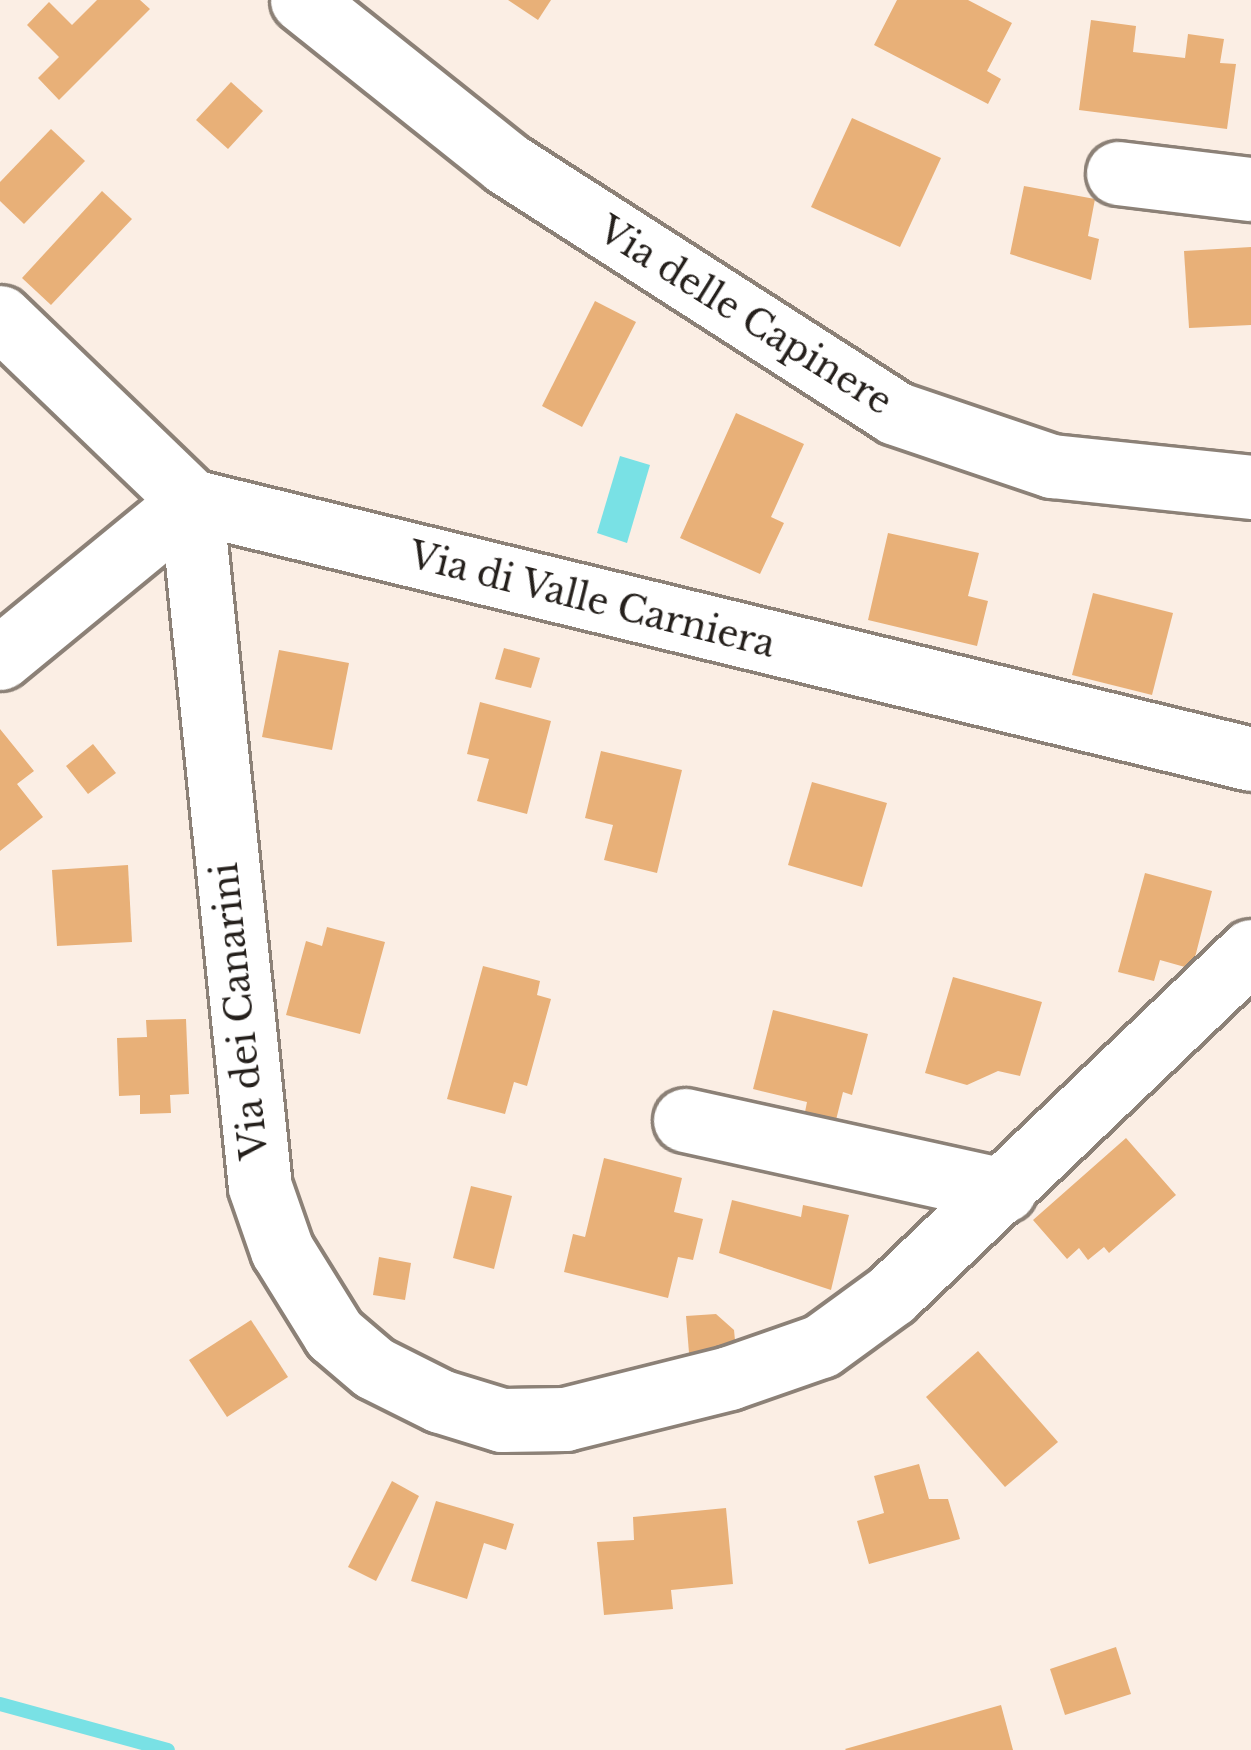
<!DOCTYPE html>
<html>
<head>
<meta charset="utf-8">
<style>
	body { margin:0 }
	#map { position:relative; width:1251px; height:1750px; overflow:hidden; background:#fbeee4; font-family:"Libre Baskerville",serif }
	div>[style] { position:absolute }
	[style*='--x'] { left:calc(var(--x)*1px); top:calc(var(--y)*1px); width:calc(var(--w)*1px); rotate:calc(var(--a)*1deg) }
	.water>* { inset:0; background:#79e1e5 }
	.stream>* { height:14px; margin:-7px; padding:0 7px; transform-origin:7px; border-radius:7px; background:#79e1e5 }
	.building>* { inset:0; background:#e8b078 }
	.roads { filter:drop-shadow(3px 0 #8c8177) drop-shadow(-3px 0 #8c8177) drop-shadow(0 3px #8c8177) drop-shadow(0 -3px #8c8177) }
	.minor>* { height:63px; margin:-31.5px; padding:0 31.5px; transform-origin:31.5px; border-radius:31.5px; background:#fff }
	span { translate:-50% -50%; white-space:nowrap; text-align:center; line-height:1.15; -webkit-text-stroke:9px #fff; paint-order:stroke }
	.street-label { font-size:36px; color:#25201c }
</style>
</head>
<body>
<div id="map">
	<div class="water">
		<div style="clip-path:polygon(620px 456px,650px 465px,627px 543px,597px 533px)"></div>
	</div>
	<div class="stream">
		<div style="--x:0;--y:1704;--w:174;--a:15.3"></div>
	</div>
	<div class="building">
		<div style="clip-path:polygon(97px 0,140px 0,150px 9px,59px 100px,38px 78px,59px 57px,27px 25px,49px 2px,72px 25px)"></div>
		<div style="clip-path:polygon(508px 0,551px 0,538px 20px)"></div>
		<div style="clip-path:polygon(897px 0,968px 0,1012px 23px,987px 71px,1001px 79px,988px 104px,874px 45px)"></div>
		<div style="clip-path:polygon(1091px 20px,1136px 26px,1133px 52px,1185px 58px,1188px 34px,1224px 39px,1220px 63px,1236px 64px,1227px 129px,1079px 110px)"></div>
		<div style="clip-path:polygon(231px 82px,263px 111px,228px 149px,196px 120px)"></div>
		<div style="clip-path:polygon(852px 118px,941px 158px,900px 247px,811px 207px)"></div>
		<div style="clip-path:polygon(51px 129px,85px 161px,24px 224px,0 201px,0 182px)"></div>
		<div style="clip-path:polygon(1024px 186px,1095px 199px,1088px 236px,1099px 239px,1091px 280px,1010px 254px)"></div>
		<div style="clip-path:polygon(102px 191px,132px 219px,51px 305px,22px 278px)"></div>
		<div style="clip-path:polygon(1251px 247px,1251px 325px,1189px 328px,1184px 251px)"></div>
		<div style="clip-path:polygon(595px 301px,636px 322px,582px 427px,542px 406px)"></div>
		<div style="clip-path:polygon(736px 413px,804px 444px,771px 517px,784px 523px,760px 574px,680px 538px)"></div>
		<div style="clip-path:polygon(888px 533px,979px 553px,968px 596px,988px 601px,977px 646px,868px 620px)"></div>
		<div style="clip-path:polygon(1093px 593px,1173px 613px,1152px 695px,1072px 675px)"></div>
		<div style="clip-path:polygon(504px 648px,540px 658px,531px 688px,495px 679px)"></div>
		<div style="clip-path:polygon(279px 650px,349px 663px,332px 750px,262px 737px)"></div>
		<div style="clip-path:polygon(480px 702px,551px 721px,527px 814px,477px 801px,489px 759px,467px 754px)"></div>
		<div style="clip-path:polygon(0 729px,34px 771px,17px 784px,43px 817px,0 851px)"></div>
		<div style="clip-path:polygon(93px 744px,116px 773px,88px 794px,66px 766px)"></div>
		<div style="clip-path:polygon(601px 751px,682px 770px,657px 873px,604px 860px,613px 825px,585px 818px)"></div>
		<div style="clip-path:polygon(812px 782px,887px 803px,862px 887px,788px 865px)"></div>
		<div style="clip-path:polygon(128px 865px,132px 942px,57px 946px,52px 870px)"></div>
		<div style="clip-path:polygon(1145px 873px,1212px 891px,1192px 969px,1160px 960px,1154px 981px,1118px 972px)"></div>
		<div style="clip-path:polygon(327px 927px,385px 942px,360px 1034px,286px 1015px,306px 941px,322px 946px)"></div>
		<div style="clip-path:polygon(483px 966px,540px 981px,537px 995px,551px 999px,527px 1086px,514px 1082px,505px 1114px,447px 1099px)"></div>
		<div style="clip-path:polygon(953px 977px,1042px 1002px,1020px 1076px,998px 1071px,967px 1085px,925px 1073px)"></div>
		<div style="clip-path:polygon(773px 1010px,868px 1034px,852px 1095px,843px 1092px,836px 1120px,805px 1112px,807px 1102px,753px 1089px)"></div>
		<div style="clip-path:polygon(186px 1019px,189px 1094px,170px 1095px,171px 1113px,140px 1114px,140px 1095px,119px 1096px,117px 1038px,147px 1037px,146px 1020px)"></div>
		<div style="clip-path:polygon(1126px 1138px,1176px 1195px,1109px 1253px,1104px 1247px,1088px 1260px,1079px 1248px,1067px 1259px,1033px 1220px)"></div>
		<div style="clip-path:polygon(604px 1158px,682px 1178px,674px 1212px,703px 1219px,693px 1260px,678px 1257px,668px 1298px,564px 1272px,573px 1234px,585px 1237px)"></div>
		<div style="clip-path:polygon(471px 1186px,512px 1196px,494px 1269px,453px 1258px)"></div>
		<div style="clip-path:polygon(732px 1200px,801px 1217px,803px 1205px,849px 1215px,831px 1290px,719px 1253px)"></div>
		<div style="clip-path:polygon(379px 1257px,411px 1263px,405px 1300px,373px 1295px)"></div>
		<div style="clip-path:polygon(716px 1314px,734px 1330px,737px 1361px,690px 1365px,686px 1316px)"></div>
		<div style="clip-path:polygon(251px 1320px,288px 1377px,227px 1417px,189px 1360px)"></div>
		<div style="clip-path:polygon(978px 1351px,1058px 1442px,1005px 1487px,926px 1397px)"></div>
		<div style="clip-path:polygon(919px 1464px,929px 1499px,948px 1499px,960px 1539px,869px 1564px,857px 1521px,884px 1513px,874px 1476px)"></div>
		<div style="clip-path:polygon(392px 1481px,419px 1496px,376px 1581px,348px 1567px)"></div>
		<div style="clip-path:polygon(436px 1501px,514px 1524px,506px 1550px,484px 1543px,467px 1599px,411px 1581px)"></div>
		<div style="clip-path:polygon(726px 1508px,733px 1584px,671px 1590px,673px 1609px,604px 1615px,597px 1542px,634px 1540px,633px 1517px)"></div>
		<div style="clip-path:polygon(1116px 1647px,1131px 1694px,1065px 1715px,1050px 1669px)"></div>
		<div style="clip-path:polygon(1001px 1705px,1013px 1750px,846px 1750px,845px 1749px)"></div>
	</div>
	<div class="roads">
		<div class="minor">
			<div style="--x:302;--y:0;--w:261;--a:38.6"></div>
			<div style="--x:506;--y:163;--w:462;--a:32.7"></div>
			<div style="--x:895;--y:413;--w:166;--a:18.7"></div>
			<div style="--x:1052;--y:466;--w:200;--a:6"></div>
			<div style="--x:1118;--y:173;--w:134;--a:6.9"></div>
			<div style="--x:0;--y:317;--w:265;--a:43.9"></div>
			<div style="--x:191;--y:501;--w:1091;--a:13.68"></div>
			<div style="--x:191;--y:501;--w:689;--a:84.26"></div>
			<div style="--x:260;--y:1187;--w:67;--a:70.8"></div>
			<div style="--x:282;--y:1250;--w:99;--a:58.2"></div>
			<div style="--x:334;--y:1334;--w:52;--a:40.4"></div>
			<div style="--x:374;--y:1368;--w:74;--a:26.6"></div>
			<div style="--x:440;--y:1401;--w:65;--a:17"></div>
			<div style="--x:502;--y:1420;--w:63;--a:-0.9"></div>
			<div style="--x:565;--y:1419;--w:169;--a:-14"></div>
			<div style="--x:729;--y:1378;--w:97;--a:-19.2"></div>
			<div style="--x:821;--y:1346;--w:87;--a:-36.1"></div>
			<div style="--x:891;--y:1295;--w:498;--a:-43.7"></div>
			<div style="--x:0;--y:658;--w:247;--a:-39.4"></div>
			<div style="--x:685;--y:1120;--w:327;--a:12.4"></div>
		</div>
	</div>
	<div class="street-label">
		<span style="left:745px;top:316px;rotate:32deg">Via delle Capinere</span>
		<span style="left:592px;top:600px;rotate:14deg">Via di Valle Carniera</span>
		<span style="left:240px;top:1011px;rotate:-96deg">Via dei Canarini</span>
	</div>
</div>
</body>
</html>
